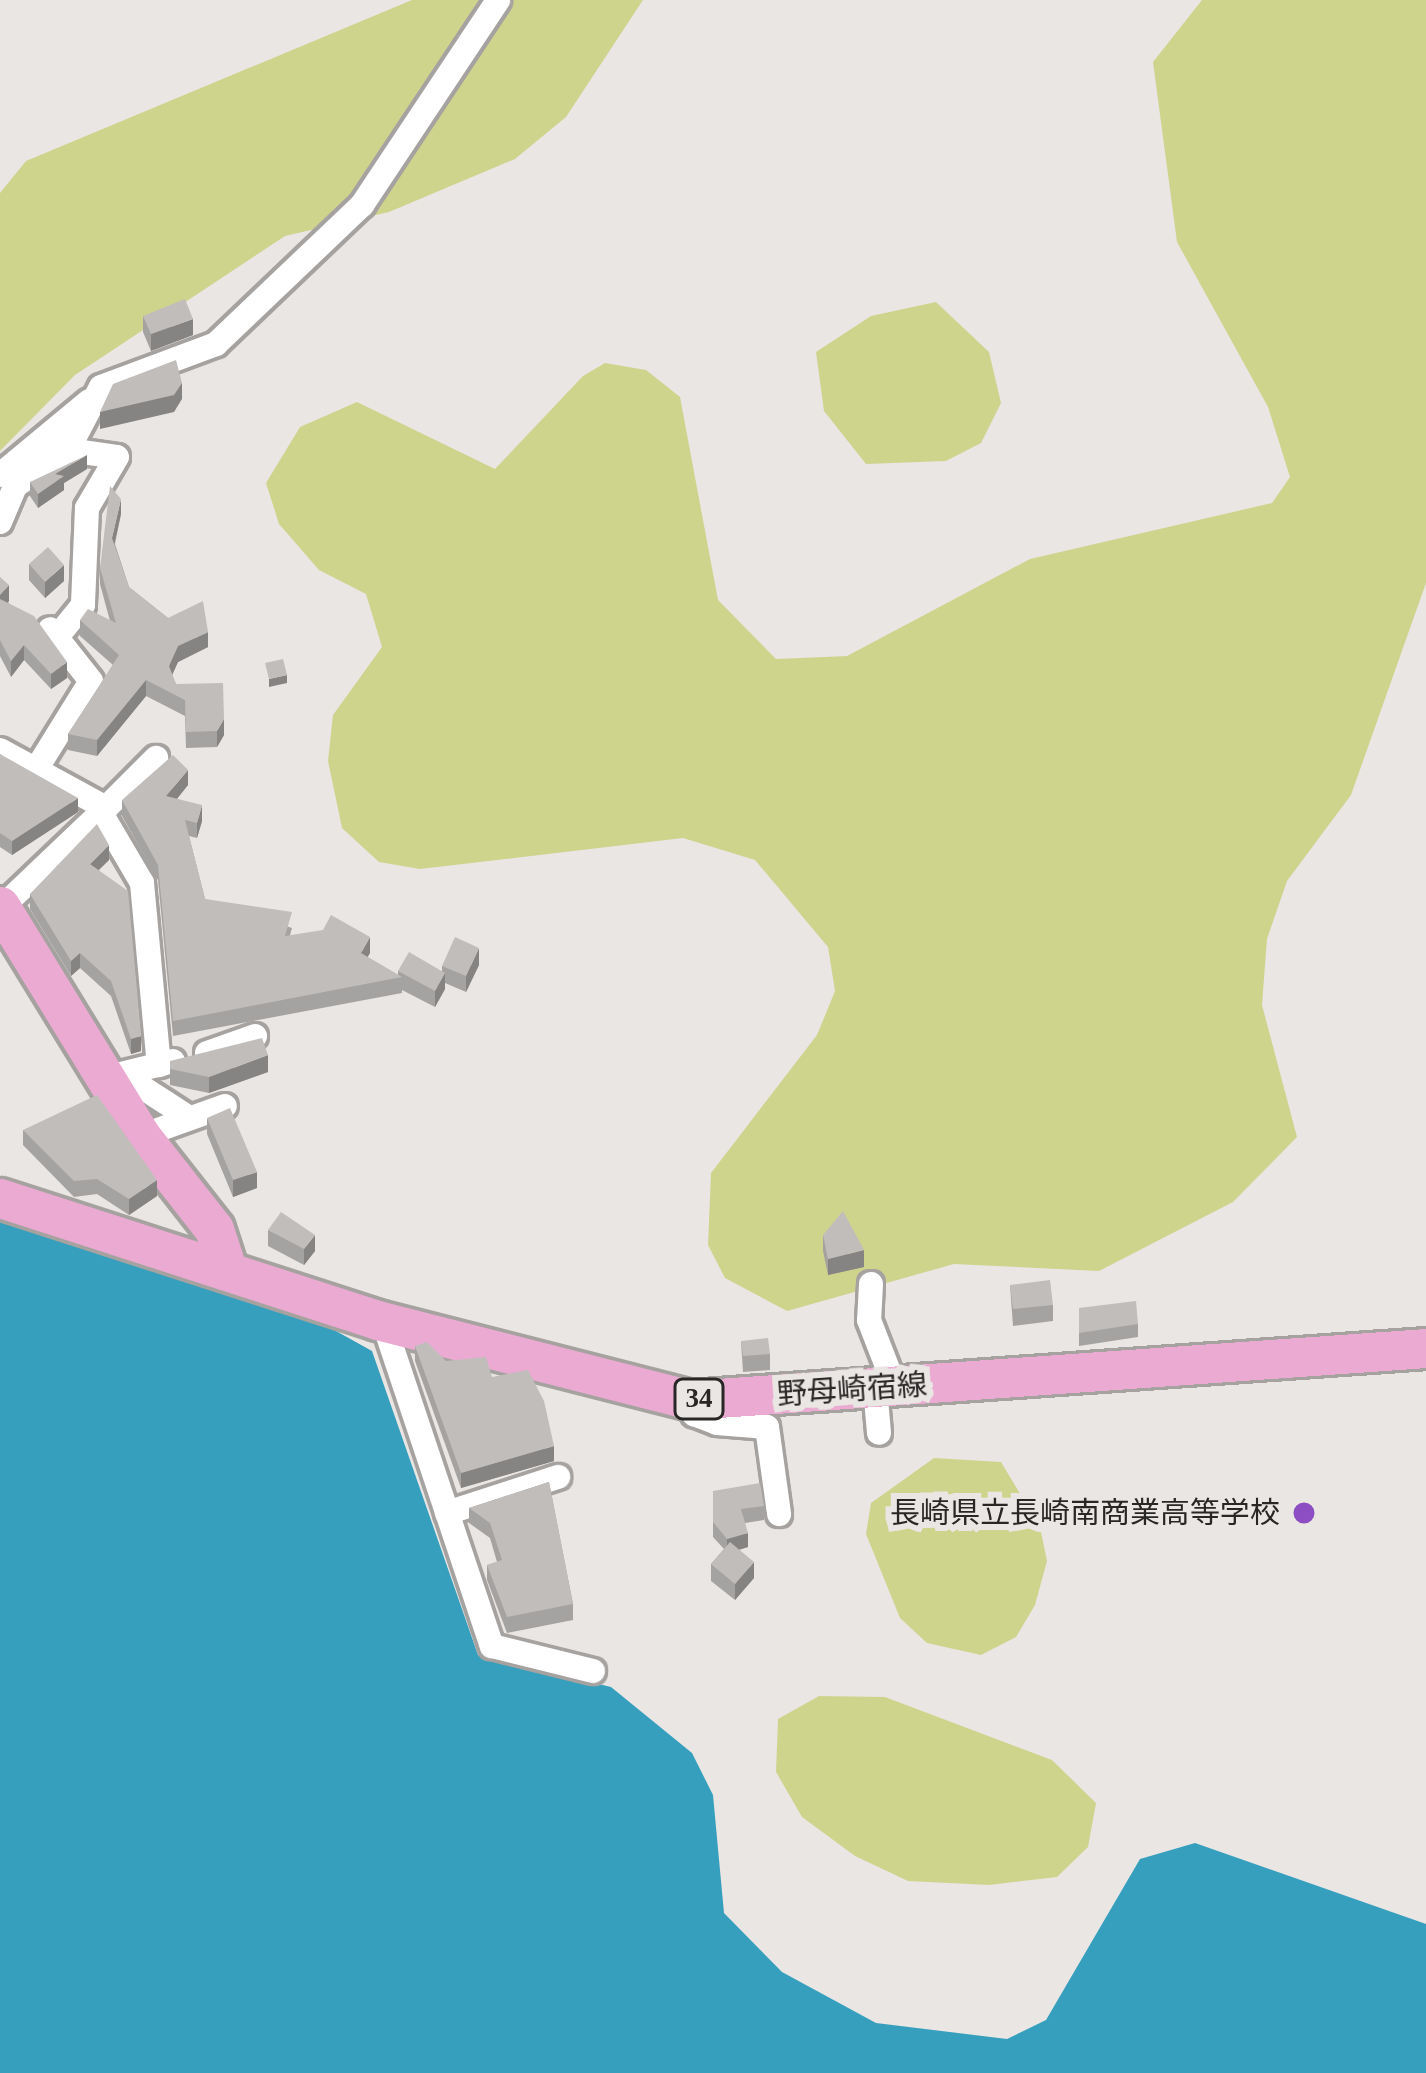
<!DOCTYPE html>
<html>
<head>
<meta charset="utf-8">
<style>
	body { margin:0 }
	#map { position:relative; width:1426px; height:2073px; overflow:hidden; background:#eae6e4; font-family:"Times New Roman","Noto Sans JP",serif }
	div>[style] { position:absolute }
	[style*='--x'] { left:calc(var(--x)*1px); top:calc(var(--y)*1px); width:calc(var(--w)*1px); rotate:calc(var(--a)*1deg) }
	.green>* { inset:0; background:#cfd48d }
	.water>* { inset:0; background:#369fbe }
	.roads { filter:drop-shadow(3px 0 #a5a2a0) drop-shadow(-3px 0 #a5a2a0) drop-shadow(0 3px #a5a2a0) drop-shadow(0 -3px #a5a2a0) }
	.street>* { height:24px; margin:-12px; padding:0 12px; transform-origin:12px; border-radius:12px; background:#fff }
	.primary>* { height:39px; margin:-19.5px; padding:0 19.5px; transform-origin:19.5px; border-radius:19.5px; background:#ebaad1 }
	.wall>* { inset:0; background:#a5a3a1 }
	.shaded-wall>* { inset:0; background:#868483 }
	.building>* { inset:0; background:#c0bdbb }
	.dots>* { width:33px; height:33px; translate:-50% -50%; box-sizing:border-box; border:6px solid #eae6e4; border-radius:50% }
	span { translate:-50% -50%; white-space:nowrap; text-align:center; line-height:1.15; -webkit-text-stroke:12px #eae6e4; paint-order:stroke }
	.shield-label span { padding:3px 9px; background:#eae6e4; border:3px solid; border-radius:9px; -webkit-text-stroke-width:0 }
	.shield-label { font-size:27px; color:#282726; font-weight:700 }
	.street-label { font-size:30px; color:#282726 }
	.poi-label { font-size:30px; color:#282726 }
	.right { translate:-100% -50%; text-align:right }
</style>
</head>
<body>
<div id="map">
	<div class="green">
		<div style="clip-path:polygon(412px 0,643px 0,566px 117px,515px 159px,389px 212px,285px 236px,75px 375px,0 451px,0 193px,26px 161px)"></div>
		<div style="clip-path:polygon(1202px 0,1426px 0,1426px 583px,1351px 795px,1287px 881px,1267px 939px,1262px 1005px,1297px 1137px,1233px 1202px,1099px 1271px,954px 1264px,787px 1311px,725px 1278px,708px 1245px,711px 1173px,817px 1035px,835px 991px,828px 947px,755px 860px,683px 838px,420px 869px,379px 862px,342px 828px,328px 761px,333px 715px,382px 647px,366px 594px,319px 570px,279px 524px,266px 483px,300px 427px,357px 402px,495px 469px,583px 376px,605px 363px,646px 370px,680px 397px,718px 600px,776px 659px,847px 656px,1030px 559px,1272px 503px,1290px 477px,1268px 407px,1177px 242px,1153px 62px)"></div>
		<div style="clip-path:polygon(936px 302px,989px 352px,1001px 403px,981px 443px,946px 461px,866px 464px,824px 411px,816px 352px,871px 316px)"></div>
		<div style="clip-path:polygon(934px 1458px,1001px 1462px,1040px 1527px,1047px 1561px,1035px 1605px,1016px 1637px,981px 1655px,927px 1643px,900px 1618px,866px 1534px,871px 1503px)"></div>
		<div style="clip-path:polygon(819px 1696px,885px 1697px,1052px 1760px,1096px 1803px,1088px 1847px,1057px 1877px,989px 1885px,908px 1881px,855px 1856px,802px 1817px,776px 1772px,778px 1719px)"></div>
	</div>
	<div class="water">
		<div style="clip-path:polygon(0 1214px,264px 1291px,372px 1351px,478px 1655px,611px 1687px,692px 1753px,713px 1795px,724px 1913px,782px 1972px,876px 2023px,1007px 2039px,1046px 2020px,1140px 1859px,1195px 1843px,1426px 1924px,1426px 2073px,0 2073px)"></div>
	</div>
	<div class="roads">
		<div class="street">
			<div style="--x:68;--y:450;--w:71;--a:-62.4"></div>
			<div style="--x:101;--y:387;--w:123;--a:-20.5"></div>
			<div style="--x:216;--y:344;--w:202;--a:-43.6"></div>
			<div style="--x:362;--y:205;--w:246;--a:-56.4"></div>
			<div style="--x:0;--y:475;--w:116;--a:-39.7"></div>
			<div style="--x:0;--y:522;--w:39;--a:-67"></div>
			<div style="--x:15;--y:486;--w:64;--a:-34.2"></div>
			<div style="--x:68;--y:450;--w:49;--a:8.1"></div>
			<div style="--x:117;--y:457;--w:59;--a:120.5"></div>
			<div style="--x:87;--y:508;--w:97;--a:92.4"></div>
			<div style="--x:83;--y:605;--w:38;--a:129"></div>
			<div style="--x:0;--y:750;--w:121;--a:28.7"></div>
			<div style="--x:106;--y:808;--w:145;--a:136.4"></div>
			<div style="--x:37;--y:768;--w:102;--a:-58.2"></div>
			<div style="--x:91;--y:681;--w:66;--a:-128.3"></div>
			<div style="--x:106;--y:808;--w:71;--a:-45"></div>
			<div style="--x:101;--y:813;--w:81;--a:59.6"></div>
			<div style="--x:142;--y:883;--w:183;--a:84.7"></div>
			<div style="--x:207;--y:1053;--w:51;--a:-19.5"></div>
			<div style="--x:105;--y:1078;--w:70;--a:-14"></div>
			<div style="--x:115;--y:1093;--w:24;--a:-22"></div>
			<div style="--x:137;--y:1084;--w:57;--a:32.9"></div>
			<div style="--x:141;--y:1136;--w:89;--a:-19.7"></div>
			<div style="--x:871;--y:1284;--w:36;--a:93"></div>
			<div style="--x:869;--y:1320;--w:72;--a:68.8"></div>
			<div style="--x:383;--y:1321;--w:343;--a:71.5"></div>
			<div style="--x:492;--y:1646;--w:104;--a:13.9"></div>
			<div style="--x:875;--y:1388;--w:45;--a:84.9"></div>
			<div style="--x:690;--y:1400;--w:15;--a:74"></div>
			<div style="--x:694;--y:1414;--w:25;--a:21"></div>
			<div style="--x:717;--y:1423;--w:50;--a:4.6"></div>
			<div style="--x:767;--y:1427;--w:88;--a:82.1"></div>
			<div style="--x:447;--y:1513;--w:117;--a:-18"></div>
		</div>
		<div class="primary">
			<div style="--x:0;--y:906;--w:270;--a:58.5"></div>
			<div style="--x:141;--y:1136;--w:118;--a:51.9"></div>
			<div style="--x:214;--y:1229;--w:38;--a:72"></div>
			<div style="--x:0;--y:1198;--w:396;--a:17.9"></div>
			<div style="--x:377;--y:1320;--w:323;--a:14.3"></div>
			<div style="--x:690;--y:1400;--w:738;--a:-4.04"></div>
		</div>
	</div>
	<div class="wall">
		<div style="clip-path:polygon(143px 316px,193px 335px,151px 351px,143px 332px)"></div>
		<div style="clip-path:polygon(87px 469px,64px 483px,64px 490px,38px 508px,30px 496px,30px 482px)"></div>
		<div style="clip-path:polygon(121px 514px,115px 544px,129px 587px,168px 618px,208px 647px,178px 662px,172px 675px,176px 684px,224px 735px,217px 747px,186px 748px,185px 716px,146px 696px,97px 756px,68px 750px,68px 734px,113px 665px,80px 636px,80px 620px,110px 621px,100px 584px,100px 568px)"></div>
		<div style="clip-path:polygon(29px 564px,64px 581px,45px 598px,29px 580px)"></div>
		<div style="clip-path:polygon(0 577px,9px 601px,8px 602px,67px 678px,51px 689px,24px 660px,11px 677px,0 656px)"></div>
		<div style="clip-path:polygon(0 754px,78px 812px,12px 855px,0 847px)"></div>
		<div style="clip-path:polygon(188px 785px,177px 799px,202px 821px,197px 838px,189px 836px,205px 899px,292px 928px,290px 935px,370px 953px,367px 957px,398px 975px,398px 971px,442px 971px,442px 966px,479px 965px,466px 992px,445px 983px,445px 989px,435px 1007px,402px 990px,402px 993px,173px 1036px,158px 880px,122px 816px,122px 800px)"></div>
		<div style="clip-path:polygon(109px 860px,99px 870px,141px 1051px,131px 1054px,111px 996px,80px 968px,71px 976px,30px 909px,30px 894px)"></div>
		<div style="clip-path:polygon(170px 1061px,268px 1072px,209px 1093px,170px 1085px)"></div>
		<div style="clip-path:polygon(207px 1118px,257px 1188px,233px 1197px,207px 1134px)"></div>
		<div style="clip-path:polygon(23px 1130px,157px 1196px,129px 1215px,97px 1194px,74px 1197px,23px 1145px)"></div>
		<div style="clip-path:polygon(268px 1230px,315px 1251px,304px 1265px,268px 1246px)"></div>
		<div style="clip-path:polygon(823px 1235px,864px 1267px,828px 1275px,823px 1251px)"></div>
		<div style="clip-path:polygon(1010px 1285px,1053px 1305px,1053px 1321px,1013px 1326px)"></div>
		<div style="clip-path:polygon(1079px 1308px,1138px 1324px,1138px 1337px,1079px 1346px)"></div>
		<div style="clip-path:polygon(741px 1341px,770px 1354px,770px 1370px,743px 1372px)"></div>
		<div style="clip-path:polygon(415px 1346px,446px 1361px,492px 1377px,554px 1461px,461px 1488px,415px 1361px)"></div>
		<div style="clip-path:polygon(549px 1482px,573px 1604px,573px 1620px,507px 1633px,487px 1580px,487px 1565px,497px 1562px,490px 1538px,469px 1523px,469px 1508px)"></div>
		<div style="clip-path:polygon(713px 1491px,764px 1506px,764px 1520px,745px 1523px,748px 1547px,739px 1550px,754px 1578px,735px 1600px,711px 1581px,711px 1564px,724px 1549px,713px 1537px)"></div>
	</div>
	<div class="shaded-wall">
		<div style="clip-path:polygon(193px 319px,193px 335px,151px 351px,151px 334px)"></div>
		<div style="clip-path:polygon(182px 383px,182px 399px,174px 412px,100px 429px,100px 412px)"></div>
		<div style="clip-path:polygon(87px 455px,87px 469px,64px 483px,64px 490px,38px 508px,38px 494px,55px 474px)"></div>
		<div style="clip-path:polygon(121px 499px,121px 514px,112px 554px,112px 538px)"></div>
		<div style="clip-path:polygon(64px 565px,64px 581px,45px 598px,45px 582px)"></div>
		<div style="clip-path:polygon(9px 585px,9px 601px,0 611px,0 595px)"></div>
		<div style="clip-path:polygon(208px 632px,208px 647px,178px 662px,169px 682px,169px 666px,178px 646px)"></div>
		<div style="clip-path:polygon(24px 645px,24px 660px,11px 677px,11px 661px)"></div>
		<div style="clip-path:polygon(67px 662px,67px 678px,51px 689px,51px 674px)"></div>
		<div style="clip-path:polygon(287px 675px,287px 683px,269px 687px,269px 679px)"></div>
		<div style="clip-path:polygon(146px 680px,146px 696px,97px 756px,97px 740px)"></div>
		<div style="clip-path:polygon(224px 719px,224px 735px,217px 747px,217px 731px)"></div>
		<div style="clip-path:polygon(188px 770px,188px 785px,166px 812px,166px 796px)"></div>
		<div style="clip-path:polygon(78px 798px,78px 812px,12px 855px,12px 841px)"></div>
		<div style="clip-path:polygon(202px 805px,202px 821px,197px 838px,197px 823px)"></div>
		<div style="clip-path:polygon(109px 845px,109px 860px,90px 878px,90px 864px)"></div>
		<div style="clip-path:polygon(370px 937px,370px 953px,361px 969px,361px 953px)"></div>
		<div style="clip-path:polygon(479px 948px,479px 965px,466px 992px,466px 976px)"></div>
		<div style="clip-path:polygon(80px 953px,80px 968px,71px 976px,71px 961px)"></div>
		<div style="clip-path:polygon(445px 973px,445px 989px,435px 1007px,435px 991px)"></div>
		<div style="clip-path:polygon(141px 1036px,141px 1051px,131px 1054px,131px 1039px)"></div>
		<div style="clip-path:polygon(268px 1055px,268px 1072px,209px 1093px,209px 1077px)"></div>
		<div style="clip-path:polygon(257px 1172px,257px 1188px,233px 1197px,233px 1180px)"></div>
		<div style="clip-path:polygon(157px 1180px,157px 1196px,129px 1215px,129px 1199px)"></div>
		<div style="clip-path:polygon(315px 1235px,315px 1251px,304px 1265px,304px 1249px)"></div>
		<div style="clip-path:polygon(864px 1250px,864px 1267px,828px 1275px,828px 1259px)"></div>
		<div style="clip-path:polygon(554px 1446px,554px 1461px,461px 1488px,461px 1473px)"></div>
		<div style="clip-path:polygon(748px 1533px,748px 1547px,727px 1553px,727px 1539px)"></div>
		<div style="clip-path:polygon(754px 1562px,754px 1578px,735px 1600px,735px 1584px)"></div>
	</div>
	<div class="building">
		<div style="clip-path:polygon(185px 299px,193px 319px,151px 334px,143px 316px)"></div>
		<div style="clip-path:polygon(176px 360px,182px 383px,174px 395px,100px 412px,113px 384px)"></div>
		<div style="clip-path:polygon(87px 455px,55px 474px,64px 476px,38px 494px,30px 482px)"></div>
		<div style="clip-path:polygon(110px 486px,121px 499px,112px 538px,129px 587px,168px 618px,203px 601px,208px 632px,178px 646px,169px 666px,176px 684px,223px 683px,224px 719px,217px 731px,186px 732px,185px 700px,146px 680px,97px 740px,68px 734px,119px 655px,80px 620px,88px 609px,116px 623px,100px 568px)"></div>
		<div style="clip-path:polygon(48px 547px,64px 565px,45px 582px,29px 564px)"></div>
		<div style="clip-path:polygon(0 577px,9px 585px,0 595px)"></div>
		<div style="clip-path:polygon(0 599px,34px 616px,67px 662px,51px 674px,24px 645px,11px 661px,0 640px)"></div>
		<div style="clip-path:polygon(283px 659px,287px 675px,269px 679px,265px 663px)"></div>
		<div style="clip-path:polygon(0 754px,78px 798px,12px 841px,0 833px)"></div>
		<div style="clip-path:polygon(173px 755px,188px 770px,166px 796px,202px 805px,197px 823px,185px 820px,205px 899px,292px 912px,285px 936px,323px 930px,331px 915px,370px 937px,361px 953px,402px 977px,173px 1021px,158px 865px,122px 800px)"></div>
		<div style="clip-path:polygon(97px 824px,109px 845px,90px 864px,128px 891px,141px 1036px,131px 1039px,111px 981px,80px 953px,71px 961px,30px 894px)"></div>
		<div style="clip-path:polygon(455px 937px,479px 948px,466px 976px,442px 966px)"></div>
		<div style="clip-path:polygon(409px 952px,445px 973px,435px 991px,398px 971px)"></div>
		<div style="clip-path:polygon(262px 1038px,268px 1055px,209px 1077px,170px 1069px,170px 1061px)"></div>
		<div style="clip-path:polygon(97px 1095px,157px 1180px,129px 1199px,97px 1179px,74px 1181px,23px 1130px)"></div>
		<div style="clip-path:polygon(230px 1108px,257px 1172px,233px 1180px,207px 1118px)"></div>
		<div style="clip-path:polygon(843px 1211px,864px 1250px,828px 1259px,823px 1235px)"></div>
		<div style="clip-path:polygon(281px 1212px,315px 1235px,304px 1249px,268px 1230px)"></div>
		<div style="clip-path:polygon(1050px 1280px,1053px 1305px,1013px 1309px,1010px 1285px)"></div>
		<div style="clip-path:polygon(1136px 1301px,1138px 1324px,1079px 1333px,1079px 1308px)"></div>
		<div style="clip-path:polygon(768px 1338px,770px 1354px,743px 1356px,741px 1341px)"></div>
		<div style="clip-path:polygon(427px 1342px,446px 1361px,486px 1357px,492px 1377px,528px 1370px,544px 1401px,554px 1446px,461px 1473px,415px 1346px)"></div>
		<div style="clip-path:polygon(549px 1482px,573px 1604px,507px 1617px,487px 1565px,502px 1560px,490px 1523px,469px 1508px)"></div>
		<div style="clip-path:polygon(760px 1483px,764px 1506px,741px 1509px,748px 1533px,727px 1539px,713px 1522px,713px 1491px)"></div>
		<div style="clip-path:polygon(730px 1542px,754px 1562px,735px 1584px,711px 1564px)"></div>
	</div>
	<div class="dots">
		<div style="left:1304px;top:1513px;background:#8e4ec3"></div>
	</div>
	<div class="shield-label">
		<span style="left:699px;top:1399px">34</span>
	</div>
	<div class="street-label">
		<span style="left:852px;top:1390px;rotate:-4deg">野母崎宿線</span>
	</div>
	<div class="poi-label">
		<span class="right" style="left:1280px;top:1513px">長崎県立長崎南商業高等学校</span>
	</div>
</div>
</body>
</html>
